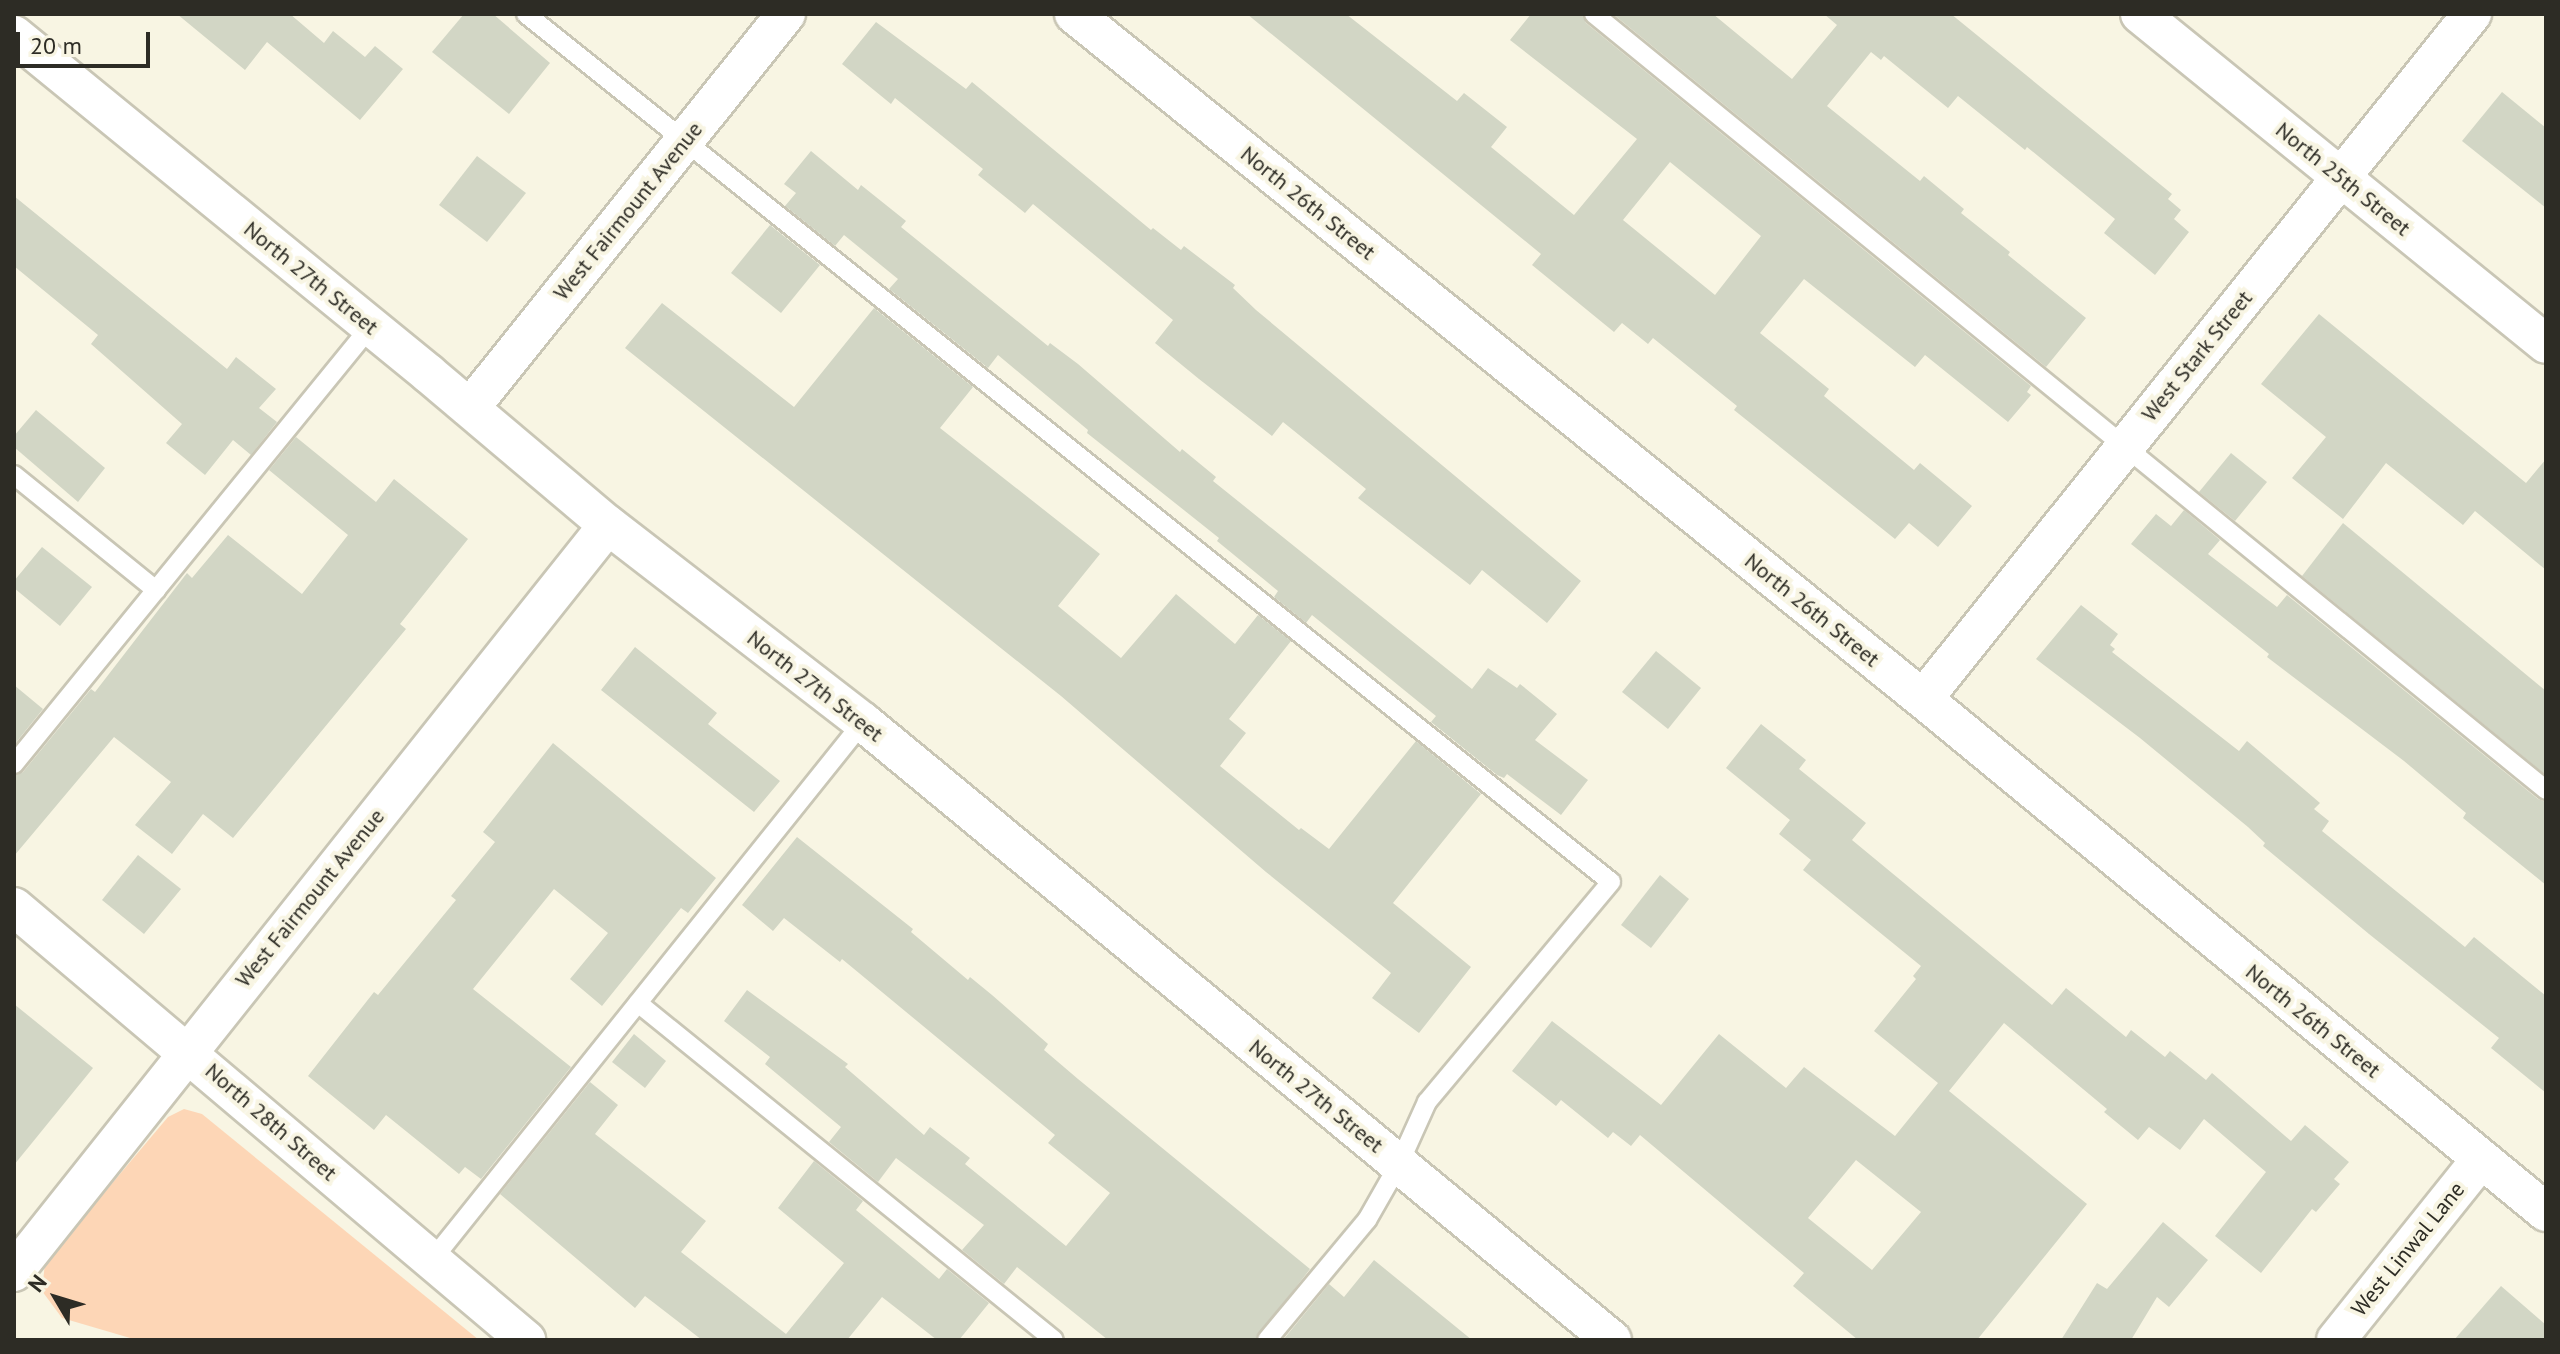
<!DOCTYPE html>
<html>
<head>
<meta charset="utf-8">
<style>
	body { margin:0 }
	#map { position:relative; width:2560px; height:1354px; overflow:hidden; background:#f8f5e3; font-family:"PT Sans",sans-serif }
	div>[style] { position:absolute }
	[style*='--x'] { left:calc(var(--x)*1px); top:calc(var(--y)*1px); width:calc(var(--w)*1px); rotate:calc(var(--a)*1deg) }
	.green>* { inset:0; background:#fdd6b6 }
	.building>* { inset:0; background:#d2d6c5 }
	.roads { filter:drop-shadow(2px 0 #c9c6b5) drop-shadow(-2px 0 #c9c6b5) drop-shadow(0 2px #c9c6b5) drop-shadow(0 -2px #c9c6b5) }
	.lane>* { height:18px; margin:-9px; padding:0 9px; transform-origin:9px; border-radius:9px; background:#fff }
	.street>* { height:38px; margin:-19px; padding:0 19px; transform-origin:19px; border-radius:19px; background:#fff }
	span { translate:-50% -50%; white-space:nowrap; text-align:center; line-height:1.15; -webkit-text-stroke:8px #f8f5e3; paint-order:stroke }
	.street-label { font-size:22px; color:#2d2c25 }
	.frame { position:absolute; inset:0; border:16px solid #2d2c25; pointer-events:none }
	.north { position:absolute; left:16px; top:1258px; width:80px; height:80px; -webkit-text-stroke:6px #f8f5e3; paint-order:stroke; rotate:308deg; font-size:22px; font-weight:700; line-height:32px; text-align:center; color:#2d2c25 }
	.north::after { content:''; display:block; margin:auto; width:28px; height:36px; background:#2d2c25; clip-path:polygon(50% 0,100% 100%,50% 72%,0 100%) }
	.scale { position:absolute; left:16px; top:32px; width:134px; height:36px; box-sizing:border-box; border:4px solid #2d2c25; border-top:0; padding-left:10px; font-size:24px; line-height:28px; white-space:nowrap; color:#2d2c25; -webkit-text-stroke:6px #f8f5e3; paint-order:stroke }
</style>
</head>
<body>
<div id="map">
	<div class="green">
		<div style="clip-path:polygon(184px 1109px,202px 1114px,479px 1340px,137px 1340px,62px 1318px,42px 1291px,45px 1263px,168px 1117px)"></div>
	</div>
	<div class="building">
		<div style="clip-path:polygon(177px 14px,290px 14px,324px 43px,333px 31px,365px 57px,375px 46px,403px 69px,360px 120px,267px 42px,245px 70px)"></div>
		<div style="clip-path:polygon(464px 14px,493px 14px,550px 63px,509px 114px,432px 52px)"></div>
		<div style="clip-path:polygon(evenodd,1247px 14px,1346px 14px,1457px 101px,1464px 93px,1507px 127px,1491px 147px,1574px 215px,1637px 139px,1510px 40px,1531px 14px,1582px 14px,1586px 23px,2031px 386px,2027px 392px,2031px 395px,2008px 422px,1925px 355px,1915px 367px,1804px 279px,1760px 333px,1829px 389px,1824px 396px,1914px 470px,1920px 463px,1972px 506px,1938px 547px,1909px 523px,1895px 539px,1734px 410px,1737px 406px,1653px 338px,1648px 344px,1622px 323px,1614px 332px,1532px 265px,1541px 254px,1247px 14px,1670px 162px,1761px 236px,1715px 295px,1623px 220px,1670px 162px)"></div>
		<div style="clip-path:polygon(1613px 14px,1713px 14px,1792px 79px,1837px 25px,1824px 14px,1951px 14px,2172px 194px,2168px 199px,2181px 210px,2174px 219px,2189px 232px,2155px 275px,2104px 233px,2115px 219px,2027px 147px,2025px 150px,1958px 96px,1948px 108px,1884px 56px,1881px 60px,1871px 52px,1827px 106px,1920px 181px,1924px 176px,1964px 209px,1961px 213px,2010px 252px,2008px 255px,2086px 318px,2046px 367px)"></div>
		<div style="clip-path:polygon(876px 22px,966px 89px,972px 82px,1151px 230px,1153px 228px,1181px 250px,1184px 246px,1235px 285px,1233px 288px,1256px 310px,1581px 581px,1547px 623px,1482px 570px,1470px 585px,1358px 498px,1366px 489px,1283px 422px,1272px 436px,1199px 379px,1155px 343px,1173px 320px,1033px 204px,1025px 213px,978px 175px,983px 169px,895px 98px,891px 104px,842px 64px)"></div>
		<div style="clip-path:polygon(2502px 92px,2546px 128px,2546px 208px,2462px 141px)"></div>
		<div style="clip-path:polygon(811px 151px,858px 190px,861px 185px,906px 221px,901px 227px,1048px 346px,1050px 343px,1078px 364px,1180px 452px,1182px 449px,1216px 477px,1213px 481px,1472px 689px,1488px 668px,1517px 688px,1520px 684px,1557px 714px,1535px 740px,1588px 780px,1561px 815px,1507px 774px,1504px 778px,1497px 775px,1431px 722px,1436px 716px,1312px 615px,1306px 623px,1274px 597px,1278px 591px,1217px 541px,1219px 538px,1087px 433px,1088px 430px,998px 355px,988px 368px,889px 289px,898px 279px,844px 235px,835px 246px,785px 206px,796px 193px,784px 184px)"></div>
		<div style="clip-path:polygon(477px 156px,526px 193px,487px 242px,439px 205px)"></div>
		<div style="clip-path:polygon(14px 196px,227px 369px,236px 357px,276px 389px,259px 408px,277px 422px,251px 455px,233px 440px,205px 475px,166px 443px,182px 424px,91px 344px,98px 335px,14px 266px)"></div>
		<div style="clip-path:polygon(770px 225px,820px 265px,781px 313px,731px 273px)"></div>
		<div style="clip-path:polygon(662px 303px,794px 407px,874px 308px,973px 387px,940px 428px,1100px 554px,1058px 606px,1121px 658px,1176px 594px,1235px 644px,1258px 615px,1291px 641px,1229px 719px,1246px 733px,1220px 766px,1299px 830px,1301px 828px,1329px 849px,1416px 741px,1481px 794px,1393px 903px,1471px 967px,1419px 1033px,1372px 998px,1391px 973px,1266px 872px,1061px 696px,625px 348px)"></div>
		<div style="clip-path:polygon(2319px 314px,2526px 483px,2546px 459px,2546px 570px,2475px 511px,2463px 525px,2386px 463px,2343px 519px,2292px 478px,2326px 437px,2261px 384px)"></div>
		<div style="clip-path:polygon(36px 410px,105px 468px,78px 502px,14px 447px,14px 436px)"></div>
		<div style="clip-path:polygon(296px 437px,376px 502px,394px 479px,468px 539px,400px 624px,406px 629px,233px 838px,203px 814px,172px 854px,135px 825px,171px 782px,114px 737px,14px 856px,14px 776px,23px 772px,91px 689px,95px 692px,187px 573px,192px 578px,228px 535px,302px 594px,348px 535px,269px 470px)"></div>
		<div style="clip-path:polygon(2231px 453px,2267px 482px,2235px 521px,2199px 492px)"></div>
		<div style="clip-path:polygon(2184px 510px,2220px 540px,2208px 554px,2277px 607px,2287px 595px,2538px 799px,2546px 802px,2546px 885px,2463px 818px,2466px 813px,2404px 761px,2267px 657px,2269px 654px,2131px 544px,2156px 514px,2171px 526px)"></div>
		<div style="clip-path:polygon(2343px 523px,2546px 691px,2546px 775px,2302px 576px)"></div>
		<div style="clip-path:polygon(42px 547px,92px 587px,60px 626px,14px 588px,14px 581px)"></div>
		<div style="clip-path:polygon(2081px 605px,2118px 634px,2110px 645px,2115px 649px,2112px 652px,2239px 751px,2247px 741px,2320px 803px,2314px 809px,2329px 821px,2322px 831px,2465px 947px,2474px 937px,2546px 996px,2546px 1093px,2491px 1048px,2499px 1038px,2369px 934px,2263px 846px,2265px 843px,2248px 827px,2140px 738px,2036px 659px)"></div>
		<div style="clip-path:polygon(635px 647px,717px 713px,708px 724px,780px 781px,754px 812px,601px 690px)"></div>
		<div style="clip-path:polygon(1656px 651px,1701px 688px,1668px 729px,1622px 692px)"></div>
		<div style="clip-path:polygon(14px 685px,43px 709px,14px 745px)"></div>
		<div style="clip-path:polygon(evenodd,1761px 724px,1806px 760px,1799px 769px,1866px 823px,1852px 840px,2052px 1005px,2066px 988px,2126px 1037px,2131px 1030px,2165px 1057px,2170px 1051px,2206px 1080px,2212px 1073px,2291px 1141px,2305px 1125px,2349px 1162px,2334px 1179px,2340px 1184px,2316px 1212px,2312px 1209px,2261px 1273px,2215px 1236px,2266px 1172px,2204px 1119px,2180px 1150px,2149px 1127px,2138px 1140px,2104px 1112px,2107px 1109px,2004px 1023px,1949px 1091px,2087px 1204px,1977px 1340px,1858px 1340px,1793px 1286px,1804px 1273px,1640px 1135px,1631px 1146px,1613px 1132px,1608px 1138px,1561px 1100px,1556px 1106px,1512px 1071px,1552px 1021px,1661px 1105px,1719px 1034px,1786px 1088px,1804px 1067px,1895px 1136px,1938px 1083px,1874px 1031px,1916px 979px,1913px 976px,1921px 966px,1803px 870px,1811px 860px,1779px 834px,1790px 820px,1726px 768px,1761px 724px,1856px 1160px,1921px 1212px,1872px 1270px,1808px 1218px,1856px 1160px)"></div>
		<div style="clip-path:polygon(553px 743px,716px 878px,688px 913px,681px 908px,602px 1006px,570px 979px,608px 933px,554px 889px,473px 989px,571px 1067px,481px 1179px,465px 1167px,459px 1174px,386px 1115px,374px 1130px,308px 1076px,374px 992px,378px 995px,456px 900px,451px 896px,495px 842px,483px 832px)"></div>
		<div style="clip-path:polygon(797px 837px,913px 929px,911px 932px,968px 980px,970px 977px,992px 995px,1048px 1044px,1044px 1050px,1078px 1079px,1310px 1269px,1255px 1340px,1108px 1340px,1017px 1267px,1004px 1284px,962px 1250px,984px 1225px,896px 1158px,878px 1182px,829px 1142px,841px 1127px,765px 1064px,770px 1057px,724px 1021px,747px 990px,848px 1064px,845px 1067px,924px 1135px,930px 1127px,970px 1158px,965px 1164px,1066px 1246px,1110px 1193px,1048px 1143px,1055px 1135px,842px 959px,840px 962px,784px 918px,773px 931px,742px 905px)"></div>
		<div style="clip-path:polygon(138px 855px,181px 889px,144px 934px,102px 900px)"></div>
		<div style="clip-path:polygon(1660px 875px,1689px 899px,1651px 948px,1621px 925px)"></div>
		<div style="clip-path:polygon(14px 1004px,93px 1068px,14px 1165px)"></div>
		<div style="clip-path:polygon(634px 1034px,666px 1061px,645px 1088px,612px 1062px)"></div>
		<div style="clip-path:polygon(590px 1082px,618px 1105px,595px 1134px,706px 1221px,681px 1252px,786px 1334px,844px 1263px,778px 1208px,814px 1161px,863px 1201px,856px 1210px,939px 1279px,947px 1269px,989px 1303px,959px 1340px,937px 1340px,882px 1297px,847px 1340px,702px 1340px,645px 1296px,635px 1308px,500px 1194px)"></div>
		<div style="clip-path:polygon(2163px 1222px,2208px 1260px,2169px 1307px,2157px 1297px,2131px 1340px,2061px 1340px,2097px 1283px,2107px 1289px)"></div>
		<div style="clip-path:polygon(1374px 1260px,1472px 1340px,1283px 1340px,1329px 1284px,1344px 1297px)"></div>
		<div style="clip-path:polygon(2501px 1286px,2546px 1325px,2546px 1340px,2454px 1340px)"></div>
	</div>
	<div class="roads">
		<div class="lane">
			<div style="--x:526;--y:14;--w:1389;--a:38.66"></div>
			<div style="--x:1611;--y:882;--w:287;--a:129.9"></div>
			<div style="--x:1427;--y:1102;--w:68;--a:114.3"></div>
			<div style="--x:1399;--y:1164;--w:64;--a:119.7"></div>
			<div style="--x:1367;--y:1220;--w:156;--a:129.8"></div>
			<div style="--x:1594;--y:14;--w:1228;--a:39.18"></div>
			<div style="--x:14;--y:475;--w:183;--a:39"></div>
			<div style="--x:14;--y:764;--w:565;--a:-50.82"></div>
			<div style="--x:638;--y:1003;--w:535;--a:39.01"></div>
			<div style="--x:432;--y:1260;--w:689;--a:-51.3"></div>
		</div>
		<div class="street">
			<div style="--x:1074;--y:14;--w:1091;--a:38.9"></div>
			<div style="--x:1923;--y:699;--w:807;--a:39.47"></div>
			<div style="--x:2140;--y:14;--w:523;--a:39.1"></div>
			<div style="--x:14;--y:35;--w:536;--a:39.24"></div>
			<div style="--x:429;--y:374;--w:234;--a:40.2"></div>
			<div style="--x:608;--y:525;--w:322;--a:37.7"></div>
			<div style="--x:863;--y:722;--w:971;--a:39.53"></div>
			<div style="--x:470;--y:408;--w:505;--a:-51.27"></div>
			<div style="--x:1923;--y:699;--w:878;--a:-51.29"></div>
			<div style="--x:14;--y:907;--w:671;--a:40.22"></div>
			<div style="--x:14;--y:1272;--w:954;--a:-51.51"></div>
			<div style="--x:2336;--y:1340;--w:232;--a:-51.3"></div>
		</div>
	</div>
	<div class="street-label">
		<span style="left:2343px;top:179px;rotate:39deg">North 25th Street</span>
		<span style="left:1308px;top:203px;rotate:39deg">North 26th Street</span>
		<span style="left:628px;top:211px;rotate:-51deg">West Fairmount Avenue</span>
		<span style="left:311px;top:278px;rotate:39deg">North 27th Street</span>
		<span style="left:2197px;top:356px;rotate:-51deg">West Stark Street</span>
		<span style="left:1812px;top:610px;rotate:39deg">North 26th Street</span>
		<span style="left:815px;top:686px;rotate:38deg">North 27th Street</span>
		<span style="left:310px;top:898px;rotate:-51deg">West Fairmount Avenue</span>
		<span style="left:2313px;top:1021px;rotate:39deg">North 26th Street</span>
		<span style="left:1316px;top:1096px;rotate:39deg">North 27th Street</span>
		<span style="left:271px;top:1122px;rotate:41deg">North 28th Street</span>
		<span style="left:2408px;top:1249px;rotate:-51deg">West Linwal Lane</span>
	</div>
	<div class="frame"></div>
	<div class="north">N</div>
	<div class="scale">20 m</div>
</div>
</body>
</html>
